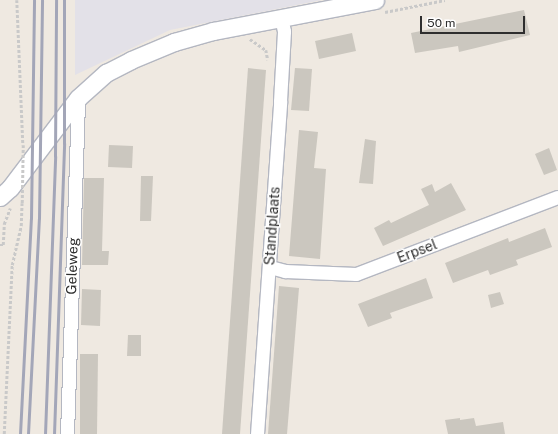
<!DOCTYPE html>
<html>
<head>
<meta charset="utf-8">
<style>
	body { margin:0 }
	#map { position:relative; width:558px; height:434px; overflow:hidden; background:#efe9e1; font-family:"Public Sans",sans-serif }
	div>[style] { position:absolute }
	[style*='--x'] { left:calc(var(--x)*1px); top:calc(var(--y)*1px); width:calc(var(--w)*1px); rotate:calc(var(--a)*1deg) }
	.industrial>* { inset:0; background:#e3e1e8 }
	.building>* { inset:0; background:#cbc7bf }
	.path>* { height:2.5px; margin-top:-1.25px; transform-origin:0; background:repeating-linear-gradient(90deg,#c9c9c9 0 3px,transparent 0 5px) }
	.roads { filter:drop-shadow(1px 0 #b4b7c1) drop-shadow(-1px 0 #b4b7c1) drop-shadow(0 1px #b4b7c1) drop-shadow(0 -1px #b4b7c1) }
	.minor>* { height:13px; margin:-6.5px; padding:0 6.5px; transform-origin:6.5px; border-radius:6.5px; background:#fff }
	.tertiary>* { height:17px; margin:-8.5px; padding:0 8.5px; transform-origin:8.5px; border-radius:8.5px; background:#fff }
	.rail>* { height:3px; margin:-1.5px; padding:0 1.5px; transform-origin:1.5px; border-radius:1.5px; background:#a3a6b8 }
	.path-bridge>* { height:2.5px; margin-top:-1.25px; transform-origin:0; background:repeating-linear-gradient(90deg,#c9c9c9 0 3px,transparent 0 5px) }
	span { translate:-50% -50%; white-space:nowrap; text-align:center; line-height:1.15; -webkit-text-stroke:3px #fff; paint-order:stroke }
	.street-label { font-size:14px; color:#2e2e2e }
	.scale { position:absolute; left:420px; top:16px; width:105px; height:18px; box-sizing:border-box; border:2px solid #2e2e2e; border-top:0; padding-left:5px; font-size:12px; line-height:14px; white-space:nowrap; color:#2e2e2e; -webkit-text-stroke:3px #fff; paint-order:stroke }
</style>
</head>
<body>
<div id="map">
	<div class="industrial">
		<div style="clip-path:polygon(75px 0,322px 0,170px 30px,75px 75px)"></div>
	</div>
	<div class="building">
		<div style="clip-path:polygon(524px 10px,530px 35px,459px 52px,458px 46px,415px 53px,411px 33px)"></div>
		<div style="clip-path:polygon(352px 33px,356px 51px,319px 59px,315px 41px)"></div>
		<div style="clip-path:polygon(248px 68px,266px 70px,240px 434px,222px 434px)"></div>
		<div style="clip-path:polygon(295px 68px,312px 69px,309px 111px,291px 110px)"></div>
		<div style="clip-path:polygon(299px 130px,318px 132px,314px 168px,326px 169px,320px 259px,289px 256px)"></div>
		<div style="clip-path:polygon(365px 139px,376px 141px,373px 184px,359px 183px)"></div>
		<div style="clip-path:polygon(109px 145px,133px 146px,132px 168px,108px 167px)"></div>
		<div style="clip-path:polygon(549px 148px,557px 170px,544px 175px,535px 154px)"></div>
		<div style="clip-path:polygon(141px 176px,153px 176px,151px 221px,140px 221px)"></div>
		<div style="clip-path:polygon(84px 178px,104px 178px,102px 251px,109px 251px,108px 265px,82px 265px)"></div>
		<div style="clip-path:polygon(451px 183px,466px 210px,383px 246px,374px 228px,389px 220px,391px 223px,429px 205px,421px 189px,432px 184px,435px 192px)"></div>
		<div style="clip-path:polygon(545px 228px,552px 247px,516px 260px,518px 265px,490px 275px,488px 270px,453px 283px,445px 263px,508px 238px,509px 242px)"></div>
		<div style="clip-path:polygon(426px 278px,433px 298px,390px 313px,392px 318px,368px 327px,358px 304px)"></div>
		<div style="clip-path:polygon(279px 286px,299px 288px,287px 434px,268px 434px)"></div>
		<div style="clip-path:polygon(82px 289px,101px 290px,100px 326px,81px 325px)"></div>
		<div style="clip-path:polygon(500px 292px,504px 304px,491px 308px,488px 295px)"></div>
		<div style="clip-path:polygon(128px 335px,141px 335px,141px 356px,127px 356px)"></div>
		<div style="clip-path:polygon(80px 354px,98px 354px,97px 434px,80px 434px)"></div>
		<div style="clip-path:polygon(460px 418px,460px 420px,474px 418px,476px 426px,503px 422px,505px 434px,448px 434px,445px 420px)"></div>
	</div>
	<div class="path">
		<div style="--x:17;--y:0;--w:145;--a:87.6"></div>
		<div style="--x:385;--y:12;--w:61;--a:-11.3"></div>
		<div style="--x:250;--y:39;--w:19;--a:35"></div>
		<div style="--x:266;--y:50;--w:10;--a:79"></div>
		<div style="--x:0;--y:245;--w:3;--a:0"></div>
		<div style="--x:3;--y:245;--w:21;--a:-87"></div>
		<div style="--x:4;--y:224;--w:17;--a:-69"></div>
		<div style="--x:4;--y:434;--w:169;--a:-87.3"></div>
		<div style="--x:12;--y:265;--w:40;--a:-77"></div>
		<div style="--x:21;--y:226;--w:23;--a:-88"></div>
	</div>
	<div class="roads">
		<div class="minor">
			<div style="--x:270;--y:267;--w:16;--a:15"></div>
			<div style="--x:285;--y:271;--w:71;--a:2.4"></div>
			<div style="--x:356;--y:274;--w:216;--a:-20.9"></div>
			<div style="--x:67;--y:434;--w:336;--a:-88.1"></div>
			<div style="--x:257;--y:434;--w:334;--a:-86"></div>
			<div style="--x:280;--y:101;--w:70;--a:-86.7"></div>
			<div style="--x:284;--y:31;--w:13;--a:-103"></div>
		</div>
		<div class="tertiary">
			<div style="--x:0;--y:197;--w:13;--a:-42"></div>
			<div style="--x:10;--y:188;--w:113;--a:-52.9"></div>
			<div style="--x:78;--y:98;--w:38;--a:-42"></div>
			<div style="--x:106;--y:73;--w:28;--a:-27"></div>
			<div style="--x:131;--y:60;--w:47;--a:-22.7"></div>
			<div style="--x:174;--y:42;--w:41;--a:-15.8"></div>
			<div style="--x:213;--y:31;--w:165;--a:-10.8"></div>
		</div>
	</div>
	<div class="rail">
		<div style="--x:20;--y:434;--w:216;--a:-87.1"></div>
		<div style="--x:31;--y:218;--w:218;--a:-89.2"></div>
		<div style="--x:28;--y:434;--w:216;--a:-87.1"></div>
		<div style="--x:39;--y:218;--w:218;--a:-89.2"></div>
		<div style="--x:45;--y:434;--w:278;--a:-87.9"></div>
		<div style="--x:55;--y:156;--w:156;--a:-89.6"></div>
		<div style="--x:54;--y:434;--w:291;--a:-88"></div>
		<div style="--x:64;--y:143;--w:143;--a:-90"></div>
	</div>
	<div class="path-bridge">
		<div style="--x:22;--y:203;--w:58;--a:-89"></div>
	</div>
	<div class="street-label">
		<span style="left:272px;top:226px;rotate:-86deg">Standplaats</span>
		<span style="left:417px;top:251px;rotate:-21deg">Erpsel</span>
		<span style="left:72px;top:266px;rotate:-88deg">Geleweg</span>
	</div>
	<div class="scale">50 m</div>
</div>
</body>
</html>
